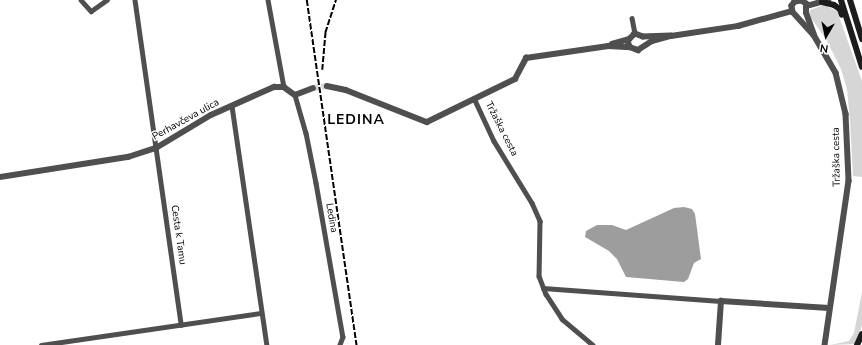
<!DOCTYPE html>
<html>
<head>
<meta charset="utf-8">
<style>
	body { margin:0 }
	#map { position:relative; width:862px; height:345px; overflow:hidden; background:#fff; font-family:"Nunito Sans",sans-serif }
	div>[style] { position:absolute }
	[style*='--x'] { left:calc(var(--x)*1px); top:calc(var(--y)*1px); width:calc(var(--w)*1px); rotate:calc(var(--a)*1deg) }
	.green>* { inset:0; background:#d6d6d6 }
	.water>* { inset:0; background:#9d9d9d }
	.tertiary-tunnel>* { height:5.5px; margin-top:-2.75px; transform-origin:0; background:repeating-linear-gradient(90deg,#d9d9d9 0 5.5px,transparent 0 8.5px) }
	.minor>* { height:4.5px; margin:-2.25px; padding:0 2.25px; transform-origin:2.25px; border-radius:2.25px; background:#4f4f4f }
	.tertiary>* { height:5.5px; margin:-2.75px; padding:0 2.75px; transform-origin:2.75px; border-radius:2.75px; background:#4f4f4f }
	.secondary>* { height:6px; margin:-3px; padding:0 3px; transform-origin:3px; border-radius:3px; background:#1c1c1c }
	.rail>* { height:1.5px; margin-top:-0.75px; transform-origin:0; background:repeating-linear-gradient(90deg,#000 0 6px,transparent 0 8px) }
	span { translate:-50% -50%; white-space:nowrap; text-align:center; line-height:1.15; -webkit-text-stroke:3px #fff; paint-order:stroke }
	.street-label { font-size:10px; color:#000 }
	.district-label { font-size:14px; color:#000; font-weight:700; letter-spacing:1px }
	.north { position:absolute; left:806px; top:16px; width:40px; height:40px; -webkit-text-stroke:3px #fff; paint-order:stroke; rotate:189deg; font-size:11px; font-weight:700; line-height:16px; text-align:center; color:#000 }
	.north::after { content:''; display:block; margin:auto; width:14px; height:18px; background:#000; clip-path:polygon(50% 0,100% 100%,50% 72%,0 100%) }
</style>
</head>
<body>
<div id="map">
	<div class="green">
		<div style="clip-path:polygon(824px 5px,837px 11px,862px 81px,862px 177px,853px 176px,850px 121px,847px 89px,841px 69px,827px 41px,809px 15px,810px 10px)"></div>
		<div style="clip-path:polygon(862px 292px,862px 325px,856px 344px,830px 345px,849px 341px,854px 333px)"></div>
	</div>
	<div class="water">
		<div style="clip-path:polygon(684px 207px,692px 209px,695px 214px,701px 259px,694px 263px,688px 279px,684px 282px,626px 277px,617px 259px,609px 251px,585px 237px,586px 231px,597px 225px,612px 225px,626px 230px,674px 208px)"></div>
	</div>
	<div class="tertiary-tunnel">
		<div style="--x:313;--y:88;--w:14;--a:-8"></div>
	</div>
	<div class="minor">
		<div style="--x:81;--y:0;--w:15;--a:48"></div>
		<div style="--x:91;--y:11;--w:19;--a:-35"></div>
		<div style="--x:135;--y:0;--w:328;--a:81.9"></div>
		<div style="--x:268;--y:0;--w:88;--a:79.6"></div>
		<div style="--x:632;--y:18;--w:16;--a:79"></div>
		<div style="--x:295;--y:95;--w:40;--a:74"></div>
		<div style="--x:306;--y:133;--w:51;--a:78.7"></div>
		<div style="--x:316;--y:183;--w:156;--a:80.1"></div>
		<div style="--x:343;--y:337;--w:9;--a:111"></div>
		<div style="--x:474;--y:98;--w:47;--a:65.1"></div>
		<div style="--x:494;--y:141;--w:73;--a:58.5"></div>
		<div style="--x:532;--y:203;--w:20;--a:66"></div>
		<div style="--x:540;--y:221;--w:55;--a:91"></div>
		<div style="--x:539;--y:276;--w:19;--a:69"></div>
		<div style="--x:546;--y:294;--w:30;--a:57"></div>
		<div style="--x:562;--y:319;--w:40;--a:40"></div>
		<div style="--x:232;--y:106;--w:242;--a:81.7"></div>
		<div style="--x:543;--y:288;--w:178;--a:4.2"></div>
		<div style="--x:41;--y:345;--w:222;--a:-8.3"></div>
	</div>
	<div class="tertiary">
		<div style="--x:807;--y:6;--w:22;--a:-16"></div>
		<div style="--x:814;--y:35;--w:23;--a:-110"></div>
		<div style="--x:806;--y:13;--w:9;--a:-90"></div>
		<div style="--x:806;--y:4;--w:5;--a:-143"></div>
		<div style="--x:802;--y:1;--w:7;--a:172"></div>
		<div style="--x:795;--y:2;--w:5;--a:127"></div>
		<div style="--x:792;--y:6;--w:6;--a:81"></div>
		<div style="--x:793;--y:12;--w:31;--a:48"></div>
		<div style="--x:814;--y:35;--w:44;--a:59.9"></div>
		<div style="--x:836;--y:73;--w:42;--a:76.3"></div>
		<div style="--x:846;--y:114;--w:67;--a:87.4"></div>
		<div style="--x:849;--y:181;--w:166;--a:98.3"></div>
		<div style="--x:671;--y:36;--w:28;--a:178"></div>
		<div style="--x:643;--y:37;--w:9;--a:-159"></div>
		<div style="--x:635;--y:34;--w:10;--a:135"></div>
		<div style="--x:628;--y:41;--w:6;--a:72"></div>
		<div style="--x:630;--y:47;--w:9;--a:21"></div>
		<div style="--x:638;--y:50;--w:17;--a:-33"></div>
		<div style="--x:652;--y:41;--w:20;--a:-15"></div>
		<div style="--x:671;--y:36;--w:68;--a:-8.5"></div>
		<div style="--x:738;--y:26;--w:56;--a:-15.5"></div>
		<div style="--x:612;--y:44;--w:18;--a:-16"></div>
		<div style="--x:327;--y:86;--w:19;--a:12"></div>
		<div style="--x:346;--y:90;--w:87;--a:21.6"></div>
		<div style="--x:427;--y:122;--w:98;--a:-26"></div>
		<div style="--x:515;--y:79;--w:24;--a:-62"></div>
		<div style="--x:526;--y:58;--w:83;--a:-8.3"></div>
		<div style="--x:608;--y:46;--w:22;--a:3"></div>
		<div style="--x:0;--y:177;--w:130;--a:-8.9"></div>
		<div style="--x:128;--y:157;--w:29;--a:-18"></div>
		<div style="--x:156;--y:148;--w:64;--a:-31"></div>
		<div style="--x:211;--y:115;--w:69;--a:-24"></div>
		<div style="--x:274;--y:87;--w:10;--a:0"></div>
		<div style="--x:284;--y:87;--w:14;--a:36"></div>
		<div style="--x:295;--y:95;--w:19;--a:-21"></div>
		<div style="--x:718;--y:345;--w:44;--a:-86.1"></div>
		<div style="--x:721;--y:301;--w:108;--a:3.7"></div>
	</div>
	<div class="secondary">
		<div style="--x:841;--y:0;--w:70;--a:72.6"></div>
		<div style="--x:850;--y:0;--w:41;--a:72.9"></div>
		<div style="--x:822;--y:2;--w:12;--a:14"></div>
		<div style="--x:834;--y:5;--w:7;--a:34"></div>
		<div style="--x:840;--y:9;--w:6;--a:72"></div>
		<div style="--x:857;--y:345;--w:12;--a:-66"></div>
	</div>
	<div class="rail">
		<div style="--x:307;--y:0;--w:349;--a:81.8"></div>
		<div style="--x:322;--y:70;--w:37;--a:-85"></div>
		<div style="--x:325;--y:33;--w:35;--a:-72"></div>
	</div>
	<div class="street-label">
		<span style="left:186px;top:120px;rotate:-29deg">Perhavčeva ulica</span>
		<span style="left:501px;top:129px;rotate:63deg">Tržaška cesta</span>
		<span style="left:837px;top:157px;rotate:-91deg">Tržaška cesta</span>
		<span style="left:331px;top:218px;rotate:80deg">Ledina</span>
		<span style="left:178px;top:235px;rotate:82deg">Cesta k Tamu</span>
	</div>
	<div class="district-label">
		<span style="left:356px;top:120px">LEDINA</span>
	</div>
	<div class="north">N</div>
</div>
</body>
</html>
